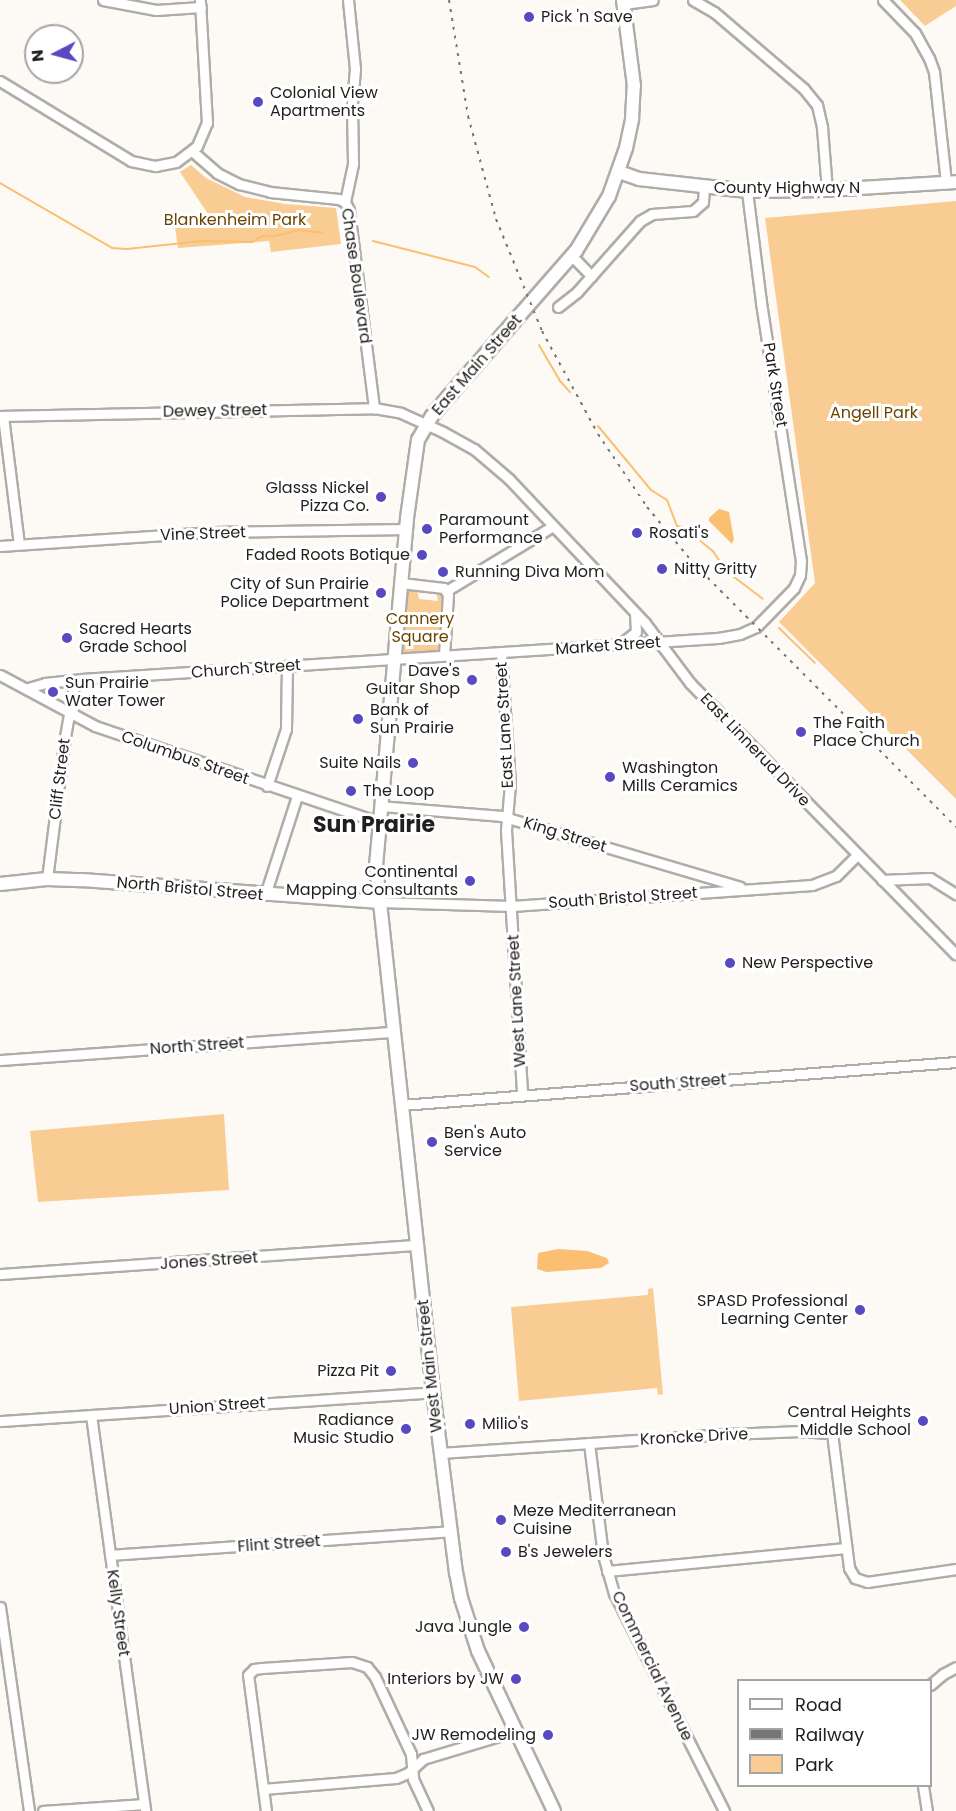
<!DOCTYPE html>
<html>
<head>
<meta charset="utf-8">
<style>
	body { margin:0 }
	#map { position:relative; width:956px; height:1811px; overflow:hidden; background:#fdfaf6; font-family:Poppins,sans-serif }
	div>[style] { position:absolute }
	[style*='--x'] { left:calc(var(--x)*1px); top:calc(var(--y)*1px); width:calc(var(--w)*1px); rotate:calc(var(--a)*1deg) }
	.green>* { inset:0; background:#f8cc93 }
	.water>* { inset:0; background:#fabf70 }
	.stream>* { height:2px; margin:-1px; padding:0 1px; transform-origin:1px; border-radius:1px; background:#fabf70 }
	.roads { filter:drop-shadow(2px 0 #b0ada9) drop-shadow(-2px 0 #b0ada9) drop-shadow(0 2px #b0ada9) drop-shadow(0 -2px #b0ada9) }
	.minor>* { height:9px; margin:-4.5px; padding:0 4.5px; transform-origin:4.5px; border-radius:4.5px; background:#fff }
	.major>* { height:12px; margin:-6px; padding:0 6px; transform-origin:6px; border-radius:6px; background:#fff }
	.rail>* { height:2px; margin-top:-1px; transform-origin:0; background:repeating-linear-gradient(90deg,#777573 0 3px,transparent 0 9px) }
	.dots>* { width:16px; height:16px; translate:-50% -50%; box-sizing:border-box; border:3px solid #fff; border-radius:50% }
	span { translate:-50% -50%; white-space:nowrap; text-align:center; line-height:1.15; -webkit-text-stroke:6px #fff; paint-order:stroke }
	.poi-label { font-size:16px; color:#201f1e }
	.left { translate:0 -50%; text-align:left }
	.right { translate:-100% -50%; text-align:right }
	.street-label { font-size:16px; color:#201f1e }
	.park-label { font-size:16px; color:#6a4401 }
	.district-label { font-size:22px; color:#201f1e; font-weight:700 }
	.legend { position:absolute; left:737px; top:1679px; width:195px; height:108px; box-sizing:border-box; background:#fff; border:2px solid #a6a5a5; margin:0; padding:8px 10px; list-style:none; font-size:18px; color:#201f1e }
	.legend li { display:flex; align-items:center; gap:12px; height:30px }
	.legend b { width:30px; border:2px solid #a6a5a5 }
	.north { position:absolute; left:24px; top:24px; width:60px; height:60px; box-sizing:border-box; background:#fff; border:2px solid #a6a5a5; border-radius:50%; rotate:264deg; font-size:16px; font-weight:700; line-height:24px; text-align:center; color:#201f1e }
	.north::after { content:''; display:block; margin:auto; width:21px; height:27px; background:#5849c1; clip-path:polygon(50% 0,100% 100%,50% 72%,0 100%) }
</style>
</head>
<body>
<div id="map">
	<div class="green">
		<div style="clip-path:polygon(900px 0,956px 0,956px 6px,925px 26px)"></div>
		<div style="clip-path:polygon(191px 165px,206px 178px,245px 197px,285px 204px,336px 208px,341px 244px,271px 252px,269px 241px,178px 248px,174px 221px,210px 217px,180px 172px)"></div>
		<div style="clip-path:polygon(956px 201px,956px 799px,779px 622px,815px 583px,765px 218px)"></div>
		<div style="clip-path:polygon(401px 583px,416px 585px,419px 599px,438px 601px,435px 587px,444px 588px,444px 655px,393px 660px)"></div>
		<div style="clip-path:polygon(224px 1114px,229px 1190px,38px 1202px,30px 1131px)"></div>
		<div style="clip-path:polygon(653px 1288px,663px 1394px,658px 1395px,657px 1388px,519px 1401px,511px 1307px,648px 1295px,648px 1289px)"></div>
	</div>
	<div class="water">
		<div style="clip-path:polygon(719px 509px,729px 512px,734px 539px,732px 544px,709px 521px,709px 518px)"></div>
		<div style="clip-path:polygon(558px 1249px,587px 1251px,607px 1258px,609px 1263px,601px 1268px,546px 1272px,537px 1269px,538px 1253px)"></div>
	</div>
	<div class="stream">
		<div style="--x:0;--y:183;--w:129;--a:30.1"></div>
		<div style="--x:112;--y:248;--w:15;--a:4"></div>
		<div style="--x:127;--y:249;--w:75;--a:-6.1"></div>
		<div style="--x:202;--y:241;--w:50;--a:1.1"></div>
		<div style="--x:252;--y:242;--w:12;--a:-31"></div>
		<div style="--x:262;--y:236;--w:13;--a:0"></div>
		<div style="--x:275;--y:236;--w:25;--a:-14"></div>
		<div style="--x:299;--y:230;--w:23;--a:7"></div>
		<div style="--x:373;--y:241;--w:105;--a:14.3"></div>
		<div style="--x:475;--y:267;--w:17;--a:36"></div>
		<div style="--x:539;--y:345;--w:42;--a:59.7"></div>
		<div style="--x:560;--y:381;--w:15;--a:48"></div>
		<div style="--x:598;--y:426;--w:83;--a:50.4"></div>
		<div style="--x:651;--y:490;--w:19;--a:32"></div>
		<div style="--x:667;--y:500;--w:28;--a:69"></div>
		<div style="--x:677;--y:526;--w:7;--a:8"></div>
		<div style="--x:684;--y:527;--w:38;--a:40"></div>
		<div style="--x:713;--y:551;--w:24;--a:57"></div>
		<div style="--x:726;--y:571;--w:46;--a:37.1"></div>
		<div style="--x:779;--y:628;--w:50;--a:44.2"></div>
	</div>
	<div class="roads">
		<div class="minor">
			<div style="--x:103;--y:0;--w:54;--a:10.7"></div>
			<div style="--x:156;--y:10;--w:45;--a:-3.8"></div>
			<div style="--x:348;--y:0;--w:69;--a:84.2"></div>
			<div style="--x:355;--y:69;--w:37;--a:95"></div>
			<div style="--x:352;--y:106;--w:58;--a:89"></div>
			<div style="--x:353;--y:164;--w:39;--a:102"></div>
			<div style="--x:345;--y:202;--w:9;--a:63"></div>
			<div style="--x:349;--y:210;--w:200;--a:82.8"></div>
			<div style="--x:693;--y:0;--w:24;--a:30"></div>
			<div style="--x:714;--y:12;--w:118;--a:40.5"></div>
			<div style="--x:804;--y:89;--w:21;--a:51"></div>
			<div style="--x:817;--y:105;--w:23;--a:77"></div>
			<div style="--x:822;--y:127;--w:63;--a:85.5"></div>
			<div style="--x:883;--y:0;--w:46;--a:45.9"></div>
			<div style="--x:915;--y:33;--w:29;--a:61"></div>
			<div style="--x:929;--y:58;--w:15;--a:70"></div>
			<div style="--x:934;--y:72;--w:112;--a:83.8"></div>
			<div style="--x:624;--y:4;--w:29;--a:-8"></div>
			<div style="--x:0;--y:81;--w:153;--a:31.4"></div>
			<div style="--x:131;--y:161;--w:25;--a:12"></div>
			<div style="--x:155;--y:166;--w:21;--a:-11"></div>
			<div style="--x:176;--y:162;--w:26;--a:-37"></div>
			<div style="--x:197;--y:146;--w:25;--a:-67"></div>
			<div style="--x:207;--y:123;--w:123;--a:-93.3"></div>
			<div style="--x:192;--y:151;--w:33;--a:41"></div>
			<div style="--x:217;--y:173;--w:25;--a:27"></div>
			<div style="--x:239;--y:184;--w:32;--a:14"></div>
			<div style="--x:270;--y:192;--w:69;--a:5.8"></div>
			<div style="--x:339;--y:199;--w:7;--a:27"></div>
			<div style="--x:572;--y:256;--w:28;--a:46"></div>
			<div style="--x:558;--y:307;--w:24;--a:-38"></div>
			<div style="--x:577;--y:292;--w:95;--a:-48.4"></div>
			<div style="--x:640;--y:221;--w:14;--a:-30"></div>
			<div style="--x:652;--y:214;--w:41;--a:-4.2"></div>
			<div style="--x:693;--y:211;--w:13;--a:-42"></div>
			<div style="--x:703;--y:202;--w:15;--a:-86"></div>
			<div style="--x:0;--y:416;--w:374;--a:-1.2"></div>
			<div style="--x:374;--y:408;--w:27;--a:10"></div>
			<div style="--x:401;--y:413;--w:46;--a:24.3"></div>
			<div style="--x:443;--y:432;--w:35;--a:29"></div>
			<div style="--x:474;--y:449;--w:46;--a:40.6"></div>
			<div style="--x:509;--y:479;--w:198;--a:46.6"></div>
			<div style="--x:645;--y:623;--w:75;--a:53.1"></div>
			<div style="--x:690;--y:683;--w:380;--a:45.6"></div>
			<div style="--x:3;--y:416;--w:129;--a:82.9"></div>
			<div style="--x:0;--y:546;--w:213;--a:-3.8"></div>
			<div style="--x:213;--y:532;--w:193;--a:-0.9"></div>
			<div style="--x:401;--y:583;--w:43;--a:6.6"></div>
			<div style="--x:444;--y:588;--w:4;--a:56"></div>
			<div style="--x:446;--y:591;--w:4;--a:63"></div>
			<div style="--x:448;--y:595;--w:60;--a:93.8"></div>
			<div style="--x:446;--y:591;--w:125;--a:-31.3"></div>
			<div style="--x:623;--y:642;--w:16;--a:-38"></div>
			<div style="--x:636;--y:632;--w:19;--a:-93"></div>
			<div style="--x:501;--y:652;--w:132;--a:86.1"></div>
			<div style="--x:510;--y:784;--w:46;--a:95"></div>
			<div style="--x:506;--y:830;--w:265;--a:86.5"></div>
			<div style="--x:0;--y:675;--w:108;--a:28.2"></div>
			<div style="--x:95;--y:726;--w:299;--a:18.7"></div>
			<div style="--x:28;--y:688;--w:18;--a:-16"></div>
			<div style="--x:45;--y:683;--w:36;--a:-6"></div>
			<div style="--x:81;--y:679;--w:638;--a:-3.68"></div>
			<div style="--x:718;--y:638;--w:22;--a:-10"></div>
			<div style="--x:740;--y:634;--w:17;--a:-24"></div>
			<div style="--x:756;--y:627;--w:54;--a:-45.7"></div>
			<div style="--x:794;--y:588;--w:14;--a:-65"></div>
			<div style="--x:800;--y:575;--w:14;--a:-86"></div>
			<div style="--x:801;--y:561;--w:262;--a:-98.8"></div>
			<div style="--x:761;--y:302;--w:112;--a:-97.2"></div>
			<div style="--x:267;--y:786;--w:60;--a:-71.6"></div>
			<div style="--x:286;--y:729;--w:63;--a:-89.1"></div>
			<div style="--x:380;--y:806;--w:121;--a:4.7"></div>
			<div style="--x:501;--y:816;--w:249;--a:16.5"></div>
			<div style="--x:47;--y:879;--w:143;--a:-82.8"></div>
			<div style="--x:65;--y:737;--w:58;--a:-80"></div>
			<div style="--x:882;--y:880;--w:48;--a:-2.4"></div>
			<div style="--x:930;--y:878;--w:31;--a:32"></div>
			<div style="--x:265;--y:895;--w:104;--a:-72.1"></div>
			<div style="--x:380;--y:902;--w:132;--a:1.7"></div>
			<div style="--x:512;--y:906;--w:301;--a:-4"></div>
			<div style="--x:812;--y:885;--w:26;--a:-21"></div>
			<div style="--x:836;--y:876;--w:28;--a:-45"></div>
			<div style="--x:0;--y:1060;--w:394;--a:-4.1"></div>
			<div style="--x:401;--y:1105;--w:557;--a:-4.43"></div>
			<div style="--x:0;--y:1274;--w:418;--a:-4"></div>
			<div style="--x:91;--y:1415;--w:400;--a:82.2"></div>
			<div style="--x:0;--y:1421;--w:434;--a:-3.8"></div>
			<div style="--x:589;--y:1443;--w:113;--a:82.9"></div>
			<div style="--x:603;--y:1555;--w:40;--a:74"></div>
			<div style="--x:614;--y:1593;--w:244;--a:63.2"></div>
			<div style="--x:440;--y:1453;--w:290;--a:-3.8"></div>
			<div style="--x:729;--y:1434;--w:71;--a:-2.4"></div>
			<div style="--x:800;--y:1431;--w:32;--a:4"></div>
			<div style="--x:832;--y:1433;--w:136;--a:82.8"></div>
			<div style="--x:849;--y:1568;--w:12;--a:59"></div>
			<div style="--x:855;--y:1578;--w:13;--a:18"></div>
			<div style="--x:867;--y:1582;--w:90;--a:-8.3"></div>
			<div style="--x:110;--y:1555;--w:340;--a:-4"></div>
			<div style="--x:607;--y:1571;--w:240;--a:-5.5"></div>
			<div style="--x:0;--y:1607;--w:206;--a:81.9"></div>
			<div style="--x:930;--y:1685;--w:17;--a:-40"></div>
			<div style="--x:943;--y:1674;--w:15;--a:-28"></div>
			<div style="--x:923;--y:1786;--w:25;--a:81"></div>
			<div style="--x:263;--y:1789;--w:133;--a:-4.7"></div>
			<div style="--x:396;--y:1778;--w:13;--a:-23"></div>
			<div style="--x:408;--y:1773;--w:21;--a:-43"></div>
			<div style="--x:423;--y:1759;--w:97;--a:-16.8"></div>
			<div style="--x:43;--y:1811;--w:101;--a:-4"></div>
			<div style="--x:266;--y:1811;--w:137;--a:-97.5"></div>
			<div style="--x:248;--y:1675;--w:8;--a:-45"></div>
			<div style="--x:254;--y:1669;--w:8;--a:-7"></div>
			<div style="--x:262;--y:1668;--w:90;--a:-3.8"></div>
			<div style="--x:352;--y:1662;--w:16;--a:18"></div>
			<div style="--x:367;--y:1667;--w:13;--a:51"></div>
			<div style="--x:375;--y:1677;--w:85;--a:64.9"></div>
			<div style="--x:411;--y:1754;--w:25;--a:85"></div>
			<div style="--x:413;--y:1779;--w:35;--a:65"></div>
		</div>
		<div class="major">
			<div style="--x:619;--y:172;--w:21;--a:19"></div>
			<div style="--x:639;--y:179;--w:109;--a:6.3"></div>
			<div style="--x:747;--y:191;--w:80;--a:-0.7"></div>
			<div style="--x:827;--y:190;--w:129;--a:-3.5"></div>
			<div style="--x:0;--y:884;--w:47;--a:-6.1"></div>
			<div style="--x:47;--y:879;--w:35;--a:2"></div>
			<div style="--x:82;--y:880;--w:299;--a:4.2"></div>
			<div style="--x:554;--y:1811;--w:177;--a:-115.4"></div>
			<div style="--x:478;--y:1651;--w:56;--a:-107.8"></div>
			<div style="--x:461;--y:1598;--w:25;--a:-101"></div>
			<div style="--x:456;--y:1573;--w:182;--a:-97.2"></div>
			<div style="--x:433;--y:1392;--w:529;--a:-96.18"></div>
			<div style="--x:376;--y:866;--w:349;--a:-84.9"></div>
			<div style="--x:407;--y:518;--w:79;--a:-82"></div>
			<div style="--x:418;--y:440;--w:28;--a:-60"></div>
			<div style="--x:432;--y:416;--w:25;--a:-50"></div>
			<div style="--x:448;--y:397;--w:194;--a:-48.8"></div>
			<div style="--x:576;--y:251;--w:64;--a:-59"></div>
			<div style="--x:609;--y:196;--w:51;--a:-70.5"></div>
			<div style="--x:626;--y:148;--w:30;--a:-78"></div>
			<div style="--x:632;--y:119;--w:33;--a:-87"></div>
			<div style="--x:634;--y:86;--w:87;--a:-97.3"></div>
		</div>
	</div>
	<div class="rail">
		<div style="--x:449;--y:0;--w:118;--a:80.7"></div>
		<div style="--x:468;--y:116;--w:107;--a:74.8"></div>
		<div style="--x:496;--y:219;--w:121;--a:67.7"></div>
		<div style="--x:542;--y:331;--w:117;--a:61.5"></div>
		<div style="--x:598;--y:434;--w:88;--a:56.1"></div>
		<div style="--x:647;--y:507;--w:75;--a:50.4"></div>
		<div style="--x:695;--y:565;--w:370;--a:45.1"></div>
	</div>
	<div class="dots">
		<div style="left:529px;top:17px;background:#5849c1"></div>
		<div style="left:258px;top:102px;background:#5849c1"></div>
		<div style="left:381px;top:497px;background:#5849c1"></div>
		<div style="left:427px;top:529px;background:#5849c1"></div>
		<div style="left:637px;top:533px;background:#5849c1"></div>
		<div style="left:422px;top:555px;background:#5849c1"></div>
		<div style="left:662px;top:569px;background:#5849c1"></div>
		<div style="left:443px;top:572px;background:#5849c1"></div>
		<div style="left:381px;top:593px;background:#5849c1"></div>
		<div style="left:67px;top:638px;background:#5849c1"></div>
		<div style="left:472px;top:680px;background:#5849c1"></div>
		<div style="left:53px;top:692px;background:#5849c1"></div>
		<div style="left:358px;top:719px;background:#5849c1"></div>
		<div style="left:801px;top:732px;background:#5849c1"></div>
		<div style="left:413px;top:763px;background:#5849c1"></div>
		<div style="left:610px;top:777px;background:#5849c1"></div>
		<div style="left:351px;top:791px;background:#5849c1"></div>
		<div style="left:470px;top:881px;background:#5849c1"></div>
		<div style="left:730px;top:963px;background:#5849c1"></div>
		<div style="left:432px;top:1142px;background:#5849c1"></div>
		<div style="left:860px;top:1310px;background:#5849c1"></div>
		<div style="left:391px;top:1371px;background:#5849c1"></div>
		<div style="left:923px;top:1421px;background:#5849c1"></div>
		<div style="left:470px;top:1424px;background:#5849c1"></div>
		<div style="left:406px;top:1429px;background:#5849c1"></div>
		<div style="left:501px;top:1520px;background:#5849c1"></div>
		<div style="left:506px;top:1552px;background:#5849c1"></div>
		<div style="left:524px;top:1627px;background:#5849c1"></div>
		<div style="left:516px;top:1679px;background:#5849c1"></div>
		<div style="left:548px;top:1735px;background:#5849c1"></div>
	</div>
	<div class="poi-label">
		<span class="left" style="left:541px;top:17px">Pick 'n Save</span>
		<span class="left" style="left:270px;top:102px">Colonial View<br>Apartments</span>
		<span class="right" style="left:369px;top:497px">Glasss Nickel<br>Pizza Co.</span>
		<span class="left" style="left:439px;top:529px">Paramount<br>Performance</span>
		<span class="left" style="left:649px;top:533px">Rosati's</span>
		<span class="right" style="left:410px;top:555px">Faded Roots Botique</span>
		<span class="left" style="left:674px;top:569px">Nitty Gritty</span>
		<span class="left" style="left:455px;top:572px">Running Diva Mom</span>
		<span class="right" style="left:369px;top:593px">City of Sun Prairie<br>Police Department</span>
		<span class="left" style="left:79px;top:638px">Sacred Hearts<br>Grade School</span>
		<span class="right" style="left:460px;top:680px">Dave's<br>Guitar Shop</span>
		<span class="left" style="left:65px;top:692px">Sun Prairie<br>Water Tower</span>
		<span class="left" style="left:370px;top:719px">Bank of<br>Sun Prairie</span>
		<span class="left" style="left:813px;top:732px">The Faith<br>Place Church</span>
		<span class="right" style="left:401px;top:763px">Suite Nails</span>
		<span class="left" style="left:622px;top:777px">Washington<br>Mills Ceramics</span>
		<span class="left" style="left:363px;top:791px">The Loop</span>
		<span class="right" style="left:458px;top:881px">Continental<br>Mapping Consultants</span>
		<span class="left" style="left:742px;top:963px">New Perspective</span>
		<span class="left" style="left:444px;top:1142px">Ben's Auto<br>Service</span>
		<span class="right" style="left:848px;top:1310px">SPASD Professional<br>Learning Center</span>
		<span class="right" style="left:379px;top:1371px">Pizza Pit</span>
		<span class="right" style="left:911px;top:1421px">Central Heights<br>Middle School</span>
		<span class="right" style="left:394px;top:1429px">Radiance<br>Music Studio</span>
		<span class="left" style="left:482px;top:1424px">Milio's</span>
		<span class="left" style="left:513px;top:1520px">Meze Mediterranean<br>Cuisine</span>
		<span class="left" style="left:518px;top:1552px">B's Jewelers</span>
		<span class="right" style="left:512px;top:1627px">Java Jungle</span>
		<span class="right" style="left:504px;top:1679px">Interiors by JW</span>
		<span class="right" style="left:536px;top:1735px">JW Remodeling</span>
	</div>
	<div class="street-label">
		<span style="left:787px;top:188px">County Highway N</span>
		<span style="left:356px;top:276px;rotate:82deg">Chase Boulevard</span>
		<span style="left:477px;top:365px;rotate:-49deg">East Main Street</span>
		<span style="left:775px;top:385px;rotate:81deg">Park Street</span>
		<span style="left:215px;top:411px;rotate:-1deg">Dewey Street</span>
		<span style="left:203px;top:534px;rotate:-2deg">Vine Street</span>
		<span style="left:608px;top:646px;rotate:-4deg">Market Street</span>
		<span style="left:246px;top:669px;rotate:-4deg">Church Street</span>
		<span style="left:505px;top:725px;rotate:-93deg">East Lane Street</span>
		<span style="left:755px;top:750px;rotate:46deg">East Linnerud Drive</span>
		<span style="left:185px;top:758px;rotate:19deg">Columbus Street</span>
		<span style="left:60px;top:779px;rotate:-83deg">Cliff Street</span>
		<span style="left:565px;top:835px;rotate:17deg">King Street</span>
		<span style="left:190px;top:889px;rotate:5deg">North Bristol Street</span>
		<span style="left:623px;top:898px;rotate:-4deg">South Bristol Street</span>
		<span style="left:517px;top:1001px;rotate:-93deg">West Lane Street</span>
		<span style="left:197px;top:1046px;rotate:-4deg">North Street</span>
		<span style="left:678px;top:1083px;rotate:-4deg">South Street</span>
		<span style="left:209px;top:1261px;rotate:-4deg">Jones Street</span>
		<span style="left:430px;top:1366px;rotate:-96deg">West Main Street</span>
		<span style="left:217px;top:1406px;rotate:-4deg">Union Street</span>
		<span style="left:694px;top:1437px;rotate:-3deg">Kroncke Drive</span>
		<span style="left:279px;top:1544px;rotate:-4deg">Flint Street</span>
		<span style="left:118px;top:1613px;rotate:82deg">Kelly Street</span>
		<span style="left:652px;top:1666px;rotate:64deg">Commercial Avenue</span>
	</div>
	<div class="park-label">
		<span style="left:235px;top:220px">Blankenheim Park</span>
		<span style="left:874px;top:413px">Angell Park</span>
		<span style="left:420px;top:628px">Cannery<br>Square</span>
	</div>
	<div class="district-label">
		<span style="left:374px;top:825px">Sun Prairie</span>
	</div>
	<ul class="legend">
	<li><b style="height:8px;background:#fff"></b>Road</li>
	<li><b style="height:8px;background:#777573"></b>Railway</li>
	<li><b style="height:16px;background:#f8cc93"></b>Park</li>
	</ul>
	<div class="north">N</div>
</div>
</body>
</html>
